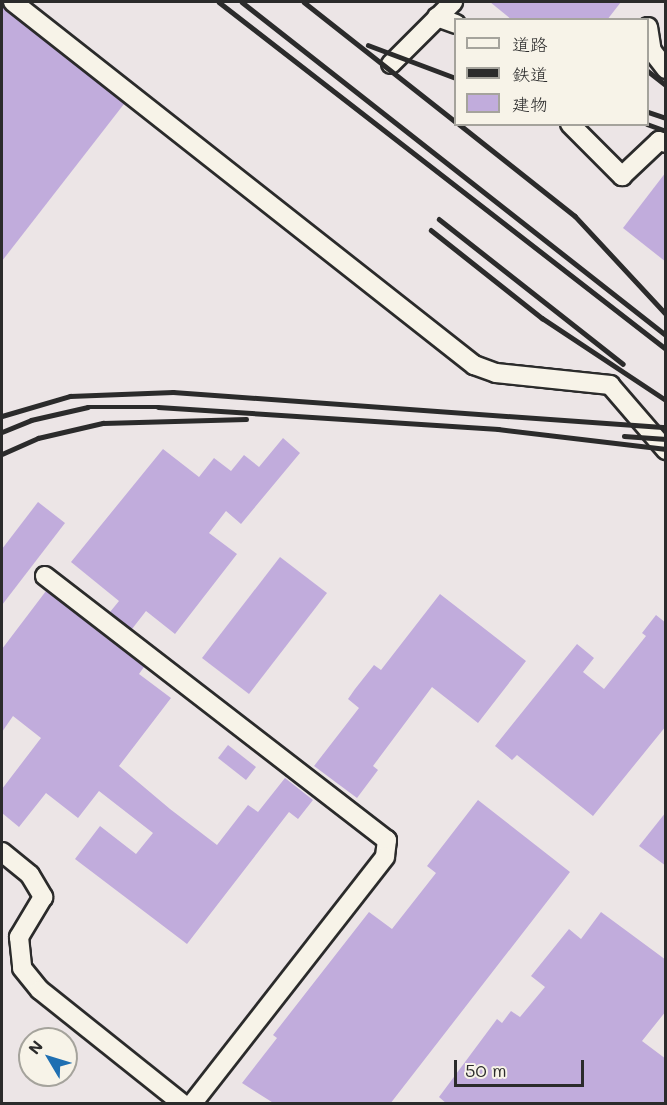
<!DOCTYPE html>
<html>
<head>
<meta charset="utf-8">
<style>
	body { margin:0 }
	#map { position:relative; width:667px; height:1105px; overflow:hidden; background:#ece5e6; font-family:Mali,"Klee One",sans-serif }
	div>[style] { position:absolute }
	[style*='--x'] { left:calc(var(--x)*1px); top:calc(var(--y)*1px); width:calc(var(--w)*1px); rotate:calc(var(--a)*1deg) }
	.building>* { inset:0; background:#c1acdc }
	.roads { filter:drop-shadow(2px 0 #2b2b2b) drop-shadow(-2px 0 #2b2b2b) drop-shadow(0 2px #2b2b2b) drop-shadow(0 -2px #2b2b2b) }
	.minor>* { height:18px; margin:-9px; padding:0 9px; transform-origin:9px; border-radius:9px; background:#f7f3e8 }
	.rail>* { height:4.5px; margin:-2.25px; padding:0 2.25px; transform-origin:2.25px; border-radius:2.25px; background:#2b2b2b }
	span { translate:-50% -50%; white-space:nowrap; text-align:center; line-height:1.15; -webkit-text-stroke:6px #f7f3e8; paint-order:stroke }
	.frame { position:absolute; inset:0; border:3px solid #2b2b2b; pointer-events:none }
	.legend { position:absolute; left:454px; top:18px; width:195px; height:108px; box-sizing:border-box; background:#f7f3e8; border:2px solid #a5a39c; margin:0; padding:8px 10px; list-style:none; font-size:18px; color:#2b2b2b }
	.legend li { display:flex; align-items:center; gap:12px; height:30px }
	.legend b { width:30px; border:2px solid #a5a39c }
	.north { position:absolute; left:18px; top:1027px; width:60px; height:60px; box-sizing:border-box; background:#f7f3e8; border:2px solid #a5a39c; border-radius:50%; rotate:308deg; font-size:16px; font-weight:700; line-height:24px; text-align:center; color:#2b2b2b }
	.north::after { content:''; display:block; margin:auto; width:21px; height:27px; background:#1f6fb2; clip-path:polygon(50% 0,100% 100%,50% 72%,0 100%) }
	.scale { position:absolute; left:454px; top:1060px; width:130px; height:27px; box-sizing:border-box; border:3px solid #2b2b2b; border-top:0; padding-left:8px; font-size:18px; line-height:21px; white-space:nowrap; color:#2b2b2b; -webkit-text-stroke:4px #f7f3e8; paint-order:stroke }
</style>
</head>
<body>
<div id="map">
	<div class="building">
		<div style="clip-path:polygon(490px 2px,621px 2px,607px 20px,512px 20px)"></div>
		<div style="clip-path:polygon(2px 4px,124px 104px,2px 261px)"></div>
		<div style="clip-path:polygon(666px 172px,666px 262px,623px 228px)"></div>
		<div style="clip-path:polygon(283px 438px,300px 453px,241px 524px,226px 511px,209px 533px,237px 554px,175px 634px,146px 611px,132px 629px,110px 612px,119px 601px,71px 562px,163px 449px,199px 477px,214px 458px,231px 471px,244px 455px,259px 467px)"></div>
		<div style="clip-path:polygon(38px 502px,65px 523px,2px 605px,2px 549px)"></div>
		<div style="clip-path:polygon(280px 557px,327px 593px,249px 694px,202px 658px)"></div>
		<div style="clip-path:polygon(46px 591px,144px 667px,139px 674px,171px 698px,119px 766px,170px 809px,217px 845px,248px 805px,258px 812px,285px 778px,313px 800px,298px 819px,289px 812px,187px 944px,75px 859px,100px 826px,136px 854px,153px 833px,99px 791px,78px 818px,46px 793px,19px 827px,2px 813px,2px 789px,41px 738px,13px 716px,2px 732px,2px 649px)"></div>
		<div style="clip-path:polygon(440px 594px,526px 661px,478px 723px,432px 687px,373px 766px,378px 770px,357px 798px,314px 766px,359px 708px,348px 699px,355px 689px,374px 665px,381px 670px)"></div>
		<div style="clip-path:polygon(656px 615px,666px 623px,666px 726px,593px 816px,517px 755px,512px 760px,495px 746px,577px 644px,594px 658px,583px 672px,604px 689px,646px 636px,642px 633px)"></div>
		<div style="clip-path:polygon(228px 745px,256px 767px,246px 780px,218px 758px)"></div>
		<div style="clip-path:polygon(478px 800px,570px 872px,390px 1104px,275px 1104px,242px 1083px,277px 1038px,273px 1035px,369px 912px,392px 929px,436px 873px,427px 866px)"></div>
		<div style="clip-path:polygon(666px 812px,666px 866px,639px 846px)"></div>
		<div style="clip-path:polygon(601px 912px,666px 960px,666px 1011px,642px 1041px,666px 1059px,666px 1104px,447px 1104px,439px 1097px,497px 1019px,502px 1023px,511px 1011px,520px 1017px,545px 987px,531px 976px,569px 929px,581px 939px)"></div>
	</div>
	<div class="roads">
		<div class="minor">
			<div style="--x:13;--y:2;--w:587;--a:38.22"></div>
			<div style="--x:474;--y:365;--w:23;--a:20"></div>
			<div style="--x:496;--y:373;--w:115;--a:6"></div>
			<div style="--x:610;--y:385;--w:86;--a:49.3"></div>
			<div style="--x:437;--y:17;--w:20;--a:20"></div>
			<div style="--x:648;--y:27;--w:24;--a:81"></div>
			<div style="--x:652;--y:51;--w:23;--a:52"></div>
			<div style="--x:391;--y:64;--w:88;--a:-45"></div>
			<div style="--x:570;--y:124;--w:74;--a:45"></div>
			<div style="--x:622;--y:176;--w:51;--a:-43.4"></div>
			<div style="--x:659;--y:141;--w:7;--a:16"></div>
			<div style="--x:45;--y:576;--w:432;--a:37.7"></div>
			<div style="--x:387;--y:840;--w:17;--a:97"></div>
			<div style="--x:385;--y:857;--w:313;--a:128"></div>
			<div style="--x:2;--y:852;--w:36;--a:39"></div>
			<div style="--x:30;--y:875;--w:26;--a:59"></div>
			<div style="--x:43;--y:897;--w:47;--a:121"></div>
			<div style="--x:19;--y:937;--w:31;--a:84"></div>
			<div style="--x:22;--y:968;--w:28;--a:51"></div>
			<div style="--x:40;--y:990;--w:183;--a:38.6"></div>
		</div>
	</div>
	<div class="rail">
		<div style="--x:219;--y:2;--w:566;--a:37.82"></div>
		<div style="--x:242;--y:2;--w:539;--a:38.15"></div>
		<div style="--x:304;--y:2;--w:194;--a:38.3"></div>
		<div style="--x:368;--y:45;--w:94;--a:20.6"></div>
		<div style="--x:648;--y:71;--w:23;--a:38"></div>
		<div style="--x:648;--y:112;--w:19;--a:18"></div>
		<div style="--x:459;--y:124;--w:148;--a:38.4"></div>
		<div style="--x:575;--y:216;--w:134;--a:47.1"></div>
		<div style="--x:647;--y:124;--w:20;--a:20"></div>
		<div style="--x:439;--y:219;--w:234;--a:38.2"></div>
		<div style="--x:431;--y:230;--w:142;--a:38.4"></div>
		<div style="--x:542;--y:318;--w:149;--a:33.5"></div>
		<div style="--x:2;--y:416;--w:71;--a:-16.4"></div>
		<div style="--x:70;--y:396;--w:103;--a:-2.2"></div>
		<div style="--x:173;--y:392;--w:494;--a:4.1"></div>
		<div style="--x:2;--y:432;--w:31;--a:-22"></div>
		<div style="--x:31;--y:420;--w:58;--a:-12.8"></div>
		<div style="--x:88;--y:407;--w:70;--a:0"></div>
		<div style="--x:158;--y:407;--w:341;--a:3.7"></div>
		<div style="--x:498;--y:429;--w:169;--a:6.8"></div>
		<div style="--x:624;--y:436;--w:42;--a:4.1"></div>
		<div style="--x:2;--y:454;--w:39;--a:-24"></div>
		<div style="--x:38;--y:438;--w:67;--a:-13"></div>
		<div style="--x:103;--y:423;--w:143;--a:-1.6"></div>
	</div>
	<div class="frame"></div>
	<ul class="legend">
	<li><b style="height:8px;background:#f7f3e8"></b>道路</li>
	<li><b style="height:8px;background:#2b2b2b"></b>鉄道</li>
	<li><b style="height:16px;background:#c1acdc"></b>建物</li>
	</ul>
	<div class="north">N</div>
	<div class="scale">50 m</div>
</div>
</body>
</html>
